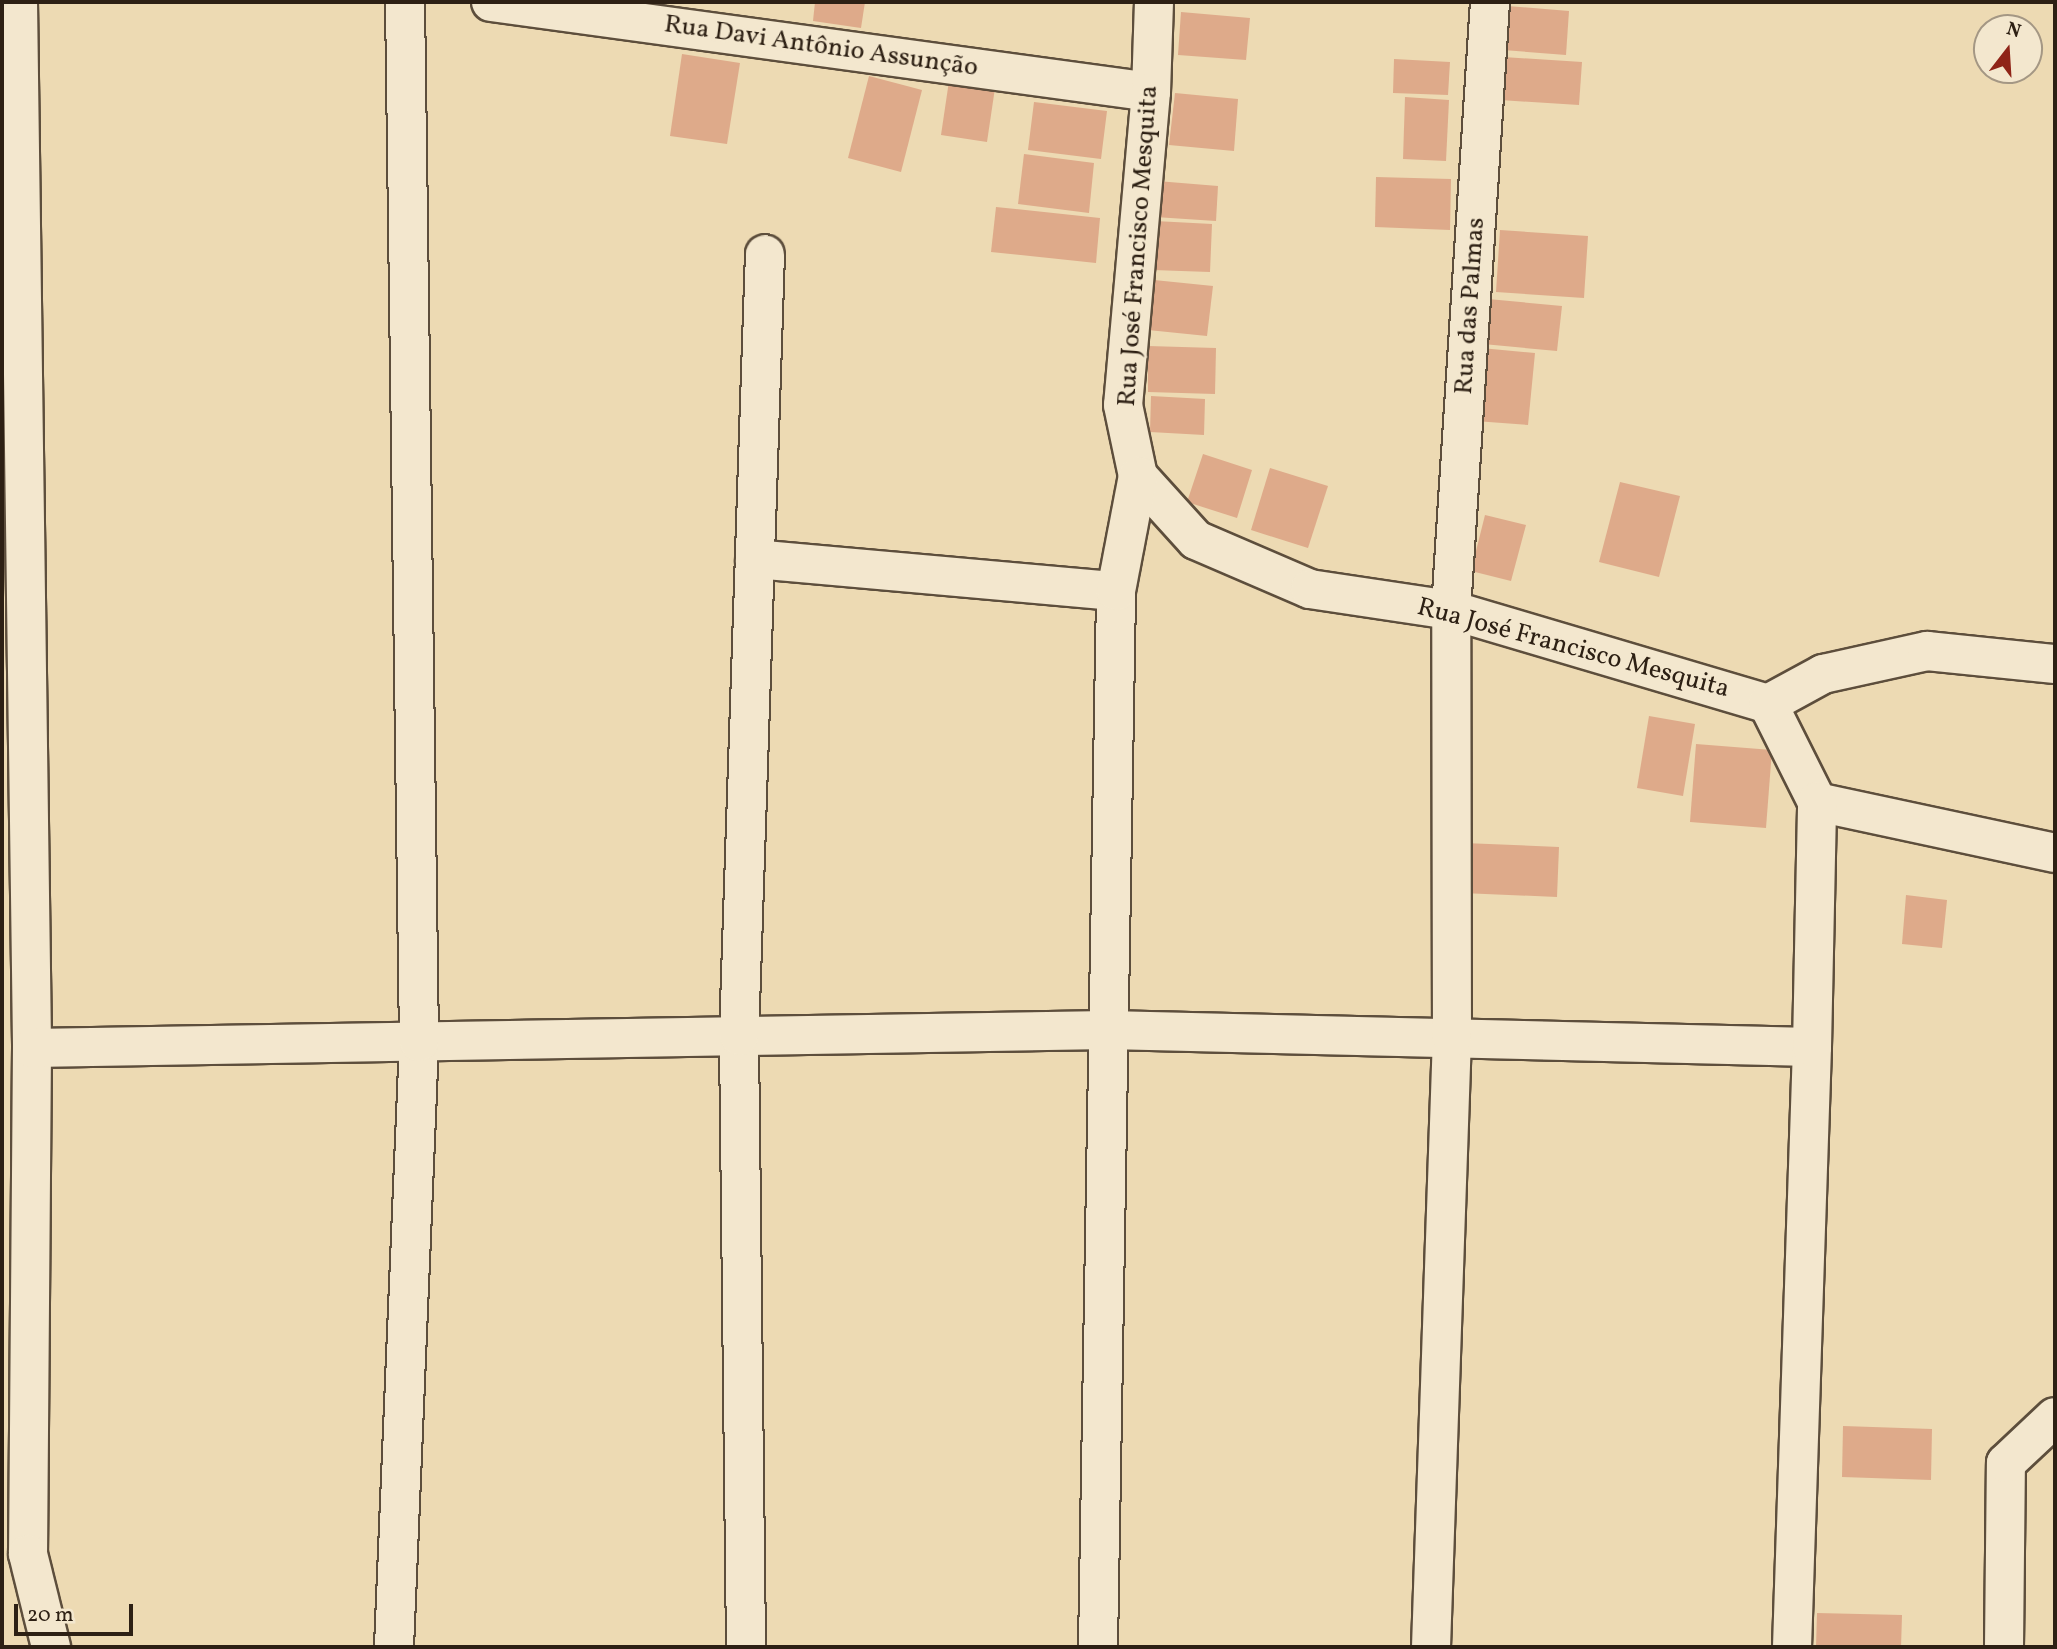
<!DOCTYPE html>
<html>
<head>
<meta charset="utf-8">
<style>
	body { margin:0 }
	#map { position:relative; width:2057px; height:1649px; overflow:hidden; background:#eddab3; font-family:Vollkorn,serif }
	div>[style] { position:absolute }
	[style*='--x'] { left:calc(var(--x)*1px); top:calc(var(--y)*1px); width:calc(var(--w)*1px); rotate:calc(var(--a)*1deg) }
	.building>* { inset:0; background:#deaa8a }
	.roads { filter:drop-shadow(2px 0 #5d4e3c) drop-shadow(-2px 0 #5d4e3c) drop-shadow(0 2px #5d4e3c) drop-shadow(0 -2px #5d4e3c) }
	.minor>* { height:38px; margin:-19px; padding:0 19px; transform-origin:19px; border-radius:19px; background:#f3e7ce }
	span { translate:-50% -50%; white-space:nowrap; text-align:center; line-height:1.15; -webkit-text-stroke:5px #f3e7ce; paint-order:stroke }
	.street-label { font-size:26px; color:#2d2014 }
	.frame { position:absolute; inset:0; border:4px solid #2d2014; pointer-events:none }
	.north { position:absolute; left:1973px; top:14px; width:70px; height:70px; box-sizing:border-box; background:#f3e7ce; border:2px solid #a49784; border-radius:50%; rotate:17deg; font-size:19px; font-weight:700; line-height:28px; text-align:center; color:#2d2014 }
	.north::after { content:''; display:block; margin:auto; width:24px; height:32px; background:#8f2418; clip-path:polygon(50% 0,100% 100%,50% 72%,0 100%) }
	.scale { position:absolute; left:14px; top:1604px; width:119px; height:32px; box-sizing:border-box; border:4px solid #2d2014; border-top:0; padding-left:9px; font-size:21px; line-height:24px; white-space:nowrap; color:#2d2014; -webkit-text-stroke:5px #f3e7ce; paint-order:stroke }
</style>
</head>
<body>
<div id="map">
	<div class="building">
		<div style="clip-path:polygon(815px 2px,865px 2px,861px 28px,813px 21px)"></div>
		<div style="clip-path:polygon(1507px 6px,1569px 11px,1566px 55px,1503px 50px)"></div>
		<div style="clip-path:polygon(1181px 12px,1250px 18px,1246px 60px,1178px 55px)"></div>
		<div style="clip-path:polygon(682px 54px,740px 63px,727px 144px,670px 136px)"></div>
		<div style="clip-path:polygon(1503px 57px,1582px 62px,1579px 105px,1500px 100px)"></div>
		<div style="clip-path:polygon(1394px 59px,1450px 62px,1448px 95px,1393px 93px)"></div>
		<div style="clip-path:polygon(869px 76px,922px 90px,901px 172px,848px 158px)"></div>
		<div style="clip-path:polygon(949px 81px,995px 88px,987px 142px,941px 135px)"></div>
		<div style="clip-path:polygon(1175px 93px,1238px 99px,1234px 151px,1169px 145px)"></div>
		<div style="clip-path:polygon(1405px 97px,1449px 100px,1446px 161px,1403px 159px)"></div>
		<div style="clip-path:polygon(1034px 102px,1107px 111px,1101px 159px,1028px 150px)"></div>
		<div style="clip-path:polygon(1024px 154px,1094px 163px,1089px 213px,1018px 204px)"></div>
		<div style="clip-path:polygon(1376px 177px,1451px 179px,1450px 230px,1375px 227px)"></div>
		<div style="clip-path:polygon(1157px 181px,1218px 186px,1216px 221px,1155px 217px)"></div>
		<div style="clip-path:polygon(996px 207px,1100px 218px,1096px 263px,991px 252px)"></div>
		<div style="clip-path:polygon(1155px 221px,1212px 224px,1210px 272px,1153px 270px)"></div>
		<div style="clip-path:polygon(1500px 230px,1588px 236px,1584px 298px,1496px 292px)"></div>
		<div style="clip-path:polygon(1154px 280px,1213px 286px,1207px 336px,1148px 330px)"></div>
		<div style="clip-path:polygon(1488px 299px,1562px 306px,1557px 351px,1483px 344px)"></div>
		<div style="clip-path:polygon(1148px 346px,1216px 348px,1215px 394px,1148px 392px)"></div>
		<div style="clip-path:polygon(1481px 348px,1535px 353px,1528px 425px,1475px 421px)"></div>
		<div style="clip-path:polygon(1151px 396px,1205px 399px,1204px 435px,1150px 432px)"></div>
		<div style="clip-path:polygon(1203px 454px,1252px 470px,1237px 518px,1187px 502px)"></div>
		<div style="clip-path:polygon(1270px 468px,1328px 486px,1308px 548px,1251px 530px)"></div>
		<div style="clip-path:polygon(1620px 482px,1680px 496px,1659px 577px,1599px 562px)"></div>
		<div style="clip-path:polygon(1485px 515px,1526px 525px,1511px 581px,1471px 571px)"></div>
		<div style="clip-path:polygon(1649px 716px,1695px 724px,1683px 796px,1637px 788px)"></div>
		<div style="clip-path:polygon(1696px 744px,1772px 750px,1766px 828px,1690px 822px)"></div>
		<div style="clip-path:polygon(1464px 843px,1559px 847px,1557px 897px,1462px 893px)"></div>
		<div style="clip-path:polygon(1906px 895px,1947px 900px,1942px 948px,1902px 944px)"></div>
		<div style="clip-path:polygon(1843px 1426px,1932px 1429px,1931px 1480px,1842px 1477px)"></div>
		<div style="clip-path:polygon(1817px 1613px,1902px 1615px,1901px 1647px,1816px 1647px)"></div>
	</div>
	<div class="roads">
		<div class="minor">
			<div style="--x:18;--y:2;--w:1046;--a:89.23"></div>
			<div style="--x:32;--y:1048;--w:506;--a:90.45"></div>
			<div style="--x:28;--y:1554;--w:96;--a:76.1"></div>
			<div style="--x:491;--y:2;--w:666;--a:7.77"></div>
			<div style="--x:1154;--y:2;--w:90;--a:91.9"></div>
			<div style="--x:1151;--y:92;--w:314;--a:95.1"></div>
			<div style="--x:1123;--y:405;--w:73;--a:78.1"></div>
			<div style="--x:1138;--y:476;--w:86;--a:47.8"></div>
			<div style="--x:1196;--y:540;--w:124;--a:23.3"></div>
			<div style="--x:1310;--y:589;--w:143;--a:8.5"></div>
			<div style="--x:1451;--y:610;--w:331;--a:16.5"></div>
			<div style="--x:755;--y:559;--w:362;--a:5.1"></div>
			<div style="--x:1768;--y:704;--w:110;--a:63.4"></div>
			<div style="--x:1817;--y:802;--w:243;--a:12.1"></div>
			<div style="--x:1768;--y:704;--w:63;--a:-28.6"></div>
			<div style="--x:1823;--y:674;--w:107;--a:-12.5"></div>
			<div style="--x:1927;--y:651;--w:129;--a:5.8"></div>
			<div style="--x:32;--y:1048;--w:1076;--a:-0.96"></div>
			<div style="--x:1108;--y:1030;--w:704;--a:1.38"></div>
			<div style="--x:394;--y:1647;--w:606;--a:-87.63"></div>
			<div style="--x:419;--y:1042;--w:1040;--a:-90.77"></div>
			<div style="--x:746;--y:1647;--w:611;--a:-90.66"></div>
			<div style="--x:739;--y:1036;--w:782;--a:-88.1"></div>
			<div style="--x:1098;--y:1647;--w:1056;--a:-89.02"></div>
			<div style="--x:1116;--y:591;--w:117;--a:-79.2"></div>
			<div style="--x:1431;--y:1647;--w:610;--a:-88.03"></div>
			<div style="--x:1452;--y:1037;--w:427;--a:-90.1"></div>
			<div style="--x:1451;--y:610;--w:609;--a:-86.33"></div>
			<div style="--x:1792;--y:1647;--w:600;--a:-88.09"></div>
			<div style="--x:1812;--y:1047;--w:245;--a:-88.8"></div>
			<div style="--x:2004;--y:1647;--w:184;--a:-89.4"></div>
			<div style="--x:2006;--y:1463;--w:67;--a:-43.2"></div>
		</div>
	</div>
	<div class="street-label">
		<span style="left:821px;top:47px;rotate:8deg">Rua Davi Antônio Assunção</span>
		<span style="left:1139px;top:246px;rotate:-86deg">Rua José Francisco Mesquita</span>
		<span style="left:1471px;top:306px;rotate:-86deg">Rua das Palmas</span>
		<span style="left:1573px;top:649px;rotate:15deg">Rua José Francisco Mesquita</span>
	</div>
	<div class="frame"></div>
	<div class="north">N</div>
	<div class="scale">20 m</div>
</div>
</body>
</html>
